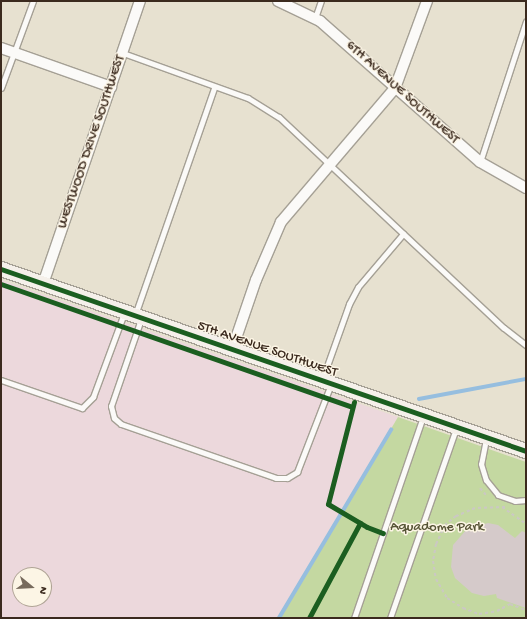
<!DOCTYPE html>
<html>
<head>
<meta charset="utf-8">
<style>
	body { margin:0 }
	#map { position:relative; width:527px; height:619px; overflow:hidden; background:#e7e1d0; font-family:"Gochi Hand",sans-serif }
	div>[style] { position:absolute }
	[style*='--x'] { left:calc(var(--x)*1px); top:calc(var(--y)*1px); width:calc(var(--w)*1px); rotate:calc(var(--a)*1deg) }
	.built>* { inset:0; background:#ecd8dc }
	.green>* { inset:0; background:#c4d8a1 }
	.stream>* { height:3.5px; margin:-1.75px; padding:0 1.75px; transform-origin:1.75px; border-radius:1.75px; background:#96bedf }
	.building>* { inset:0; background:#d5caca }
	.path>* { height:2px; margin-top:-1px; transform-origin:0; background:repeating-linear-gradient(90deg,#cbc8c3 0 3px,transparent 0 6px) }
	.roads { filter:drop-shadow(1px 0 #a5a095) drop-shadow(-1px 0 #a5a095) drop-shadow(0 1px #a5a095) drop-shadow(0 -1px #a5a095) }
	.lane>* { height:5px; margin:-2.5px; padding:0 2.5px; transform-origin:2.5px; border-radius:2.5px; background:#fbfaf8 }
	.street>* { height:10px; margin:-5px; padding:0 5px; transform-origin:5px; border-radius:5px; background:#fbfaf8 }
	.secondary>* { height:14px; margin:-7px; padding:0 7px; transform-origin:7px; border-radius:7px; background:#f5f0ea }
	.cycleway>* { height:5px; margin:-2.5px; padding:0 2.5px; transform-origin:2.5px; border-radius:2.5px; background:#1b5e20 }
	span { translate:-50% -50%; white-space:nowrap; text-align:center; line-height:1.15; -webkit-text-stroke:3px #fcf5e5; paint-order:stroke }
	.street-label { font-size:14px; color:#3b2a1e }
	.park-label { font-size:14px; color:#565435 }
	.frame { position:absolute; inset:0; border:2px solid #3b2a1e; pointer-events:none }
	.north { position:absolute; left:12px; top:567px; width:40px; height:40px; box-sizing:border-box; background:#fcf5e5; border:1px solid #afa495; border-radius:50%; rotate:108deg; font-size:11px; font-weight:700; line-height:16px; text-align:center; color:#3b2a1e }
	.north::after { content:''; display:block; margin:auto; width:14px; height:18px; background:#776a5c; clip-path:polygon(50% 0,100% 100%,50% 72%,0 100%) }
</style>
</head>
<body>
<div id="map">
	<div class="built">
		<div style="clip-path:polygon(evenodd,1px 280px,398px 417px,280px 618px,1px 618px,1px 280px,20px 575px,44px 575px,44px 599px,20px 599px,20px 575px)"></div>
	</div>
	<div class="green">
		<div style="clip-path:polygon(398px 417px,526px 462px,526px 618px,280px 618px)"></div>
	</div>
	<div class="stream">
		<div style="--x:419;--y:399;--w:109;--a:-10.6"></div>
		<div style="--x:279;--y:618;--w:219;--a:-59.2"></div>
	</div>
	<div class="building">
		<div style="clip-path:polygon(488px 523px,498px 525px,515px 538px,522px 531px,526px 533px,526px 608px,497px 598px,496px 594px,484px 596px,472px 593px,455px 578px,451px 567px,453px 545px,467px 529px)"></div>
	</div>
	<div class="path">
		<div style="--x:480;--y:488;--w:11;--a:49"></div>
		<div style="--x:502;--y:507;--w:29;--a:35"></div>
		<div style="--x:505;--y:507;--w:30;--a:178"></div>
		<div style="--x:475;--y:508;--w:21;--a:157"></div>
		<div style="--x:456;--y:516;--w:14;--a:141"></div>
		<div style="--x:445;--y:525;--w:21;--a:115"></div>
		<div style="--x:436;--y:544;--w:17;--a:100"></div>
		<div style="--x:433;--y:561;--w:18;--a:81"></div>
		<div style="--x:436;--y:579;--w:22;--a:60"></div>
		<div style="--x:447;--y:598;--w:19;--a:32"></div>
		<div style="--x:463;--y:608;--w:17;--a:21"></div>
		<div style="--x:479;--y:614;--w:18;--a:-9"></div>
		<div style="--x:497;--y:611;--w:15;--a:-28"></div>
		<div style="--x:510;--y:604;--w:17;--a:21"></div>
	</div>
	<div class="roads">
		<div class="lane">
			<div style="--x:315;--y:18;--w:18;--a:-71"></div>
			<div style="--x:123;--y:53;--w:133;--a:19.8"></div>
			<div style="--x:248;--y:98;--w:36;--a:32"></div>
			<div style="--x:279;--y:117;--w:308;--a:43.2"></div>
			<div style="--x:504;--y:328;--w:28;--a:38"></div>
			<div style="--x:1;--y:88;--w:93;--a:-69.8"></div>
			<div style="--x:480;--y:162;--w:148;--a:-71.9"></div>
			<div style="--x:135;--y:315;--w:240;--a:-70.8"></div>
			<div style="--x:141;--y:319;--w:92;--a:109"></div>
			<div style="--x:111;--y:406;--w:12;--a:76"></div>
			<div style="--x:114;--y:418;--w:9;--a:41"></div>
			<div style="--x:121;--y:424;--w:164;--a:19.2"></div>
			<div style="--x:276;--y:478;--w:11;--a:0"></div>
			<div style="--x:287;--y:478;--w:12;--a:-31"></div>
			<div style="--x:297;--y:472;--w:94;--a:-68.9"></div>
			<div style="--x:1;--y:380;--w:86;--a:19.1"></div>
			<div style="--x:82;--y:408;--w:16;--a:-45"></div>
			<div style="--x:93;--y:397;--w:90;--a:-69.7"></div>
			<div style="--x:322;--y:380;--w:81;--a:-70.4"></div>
			<div style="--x:349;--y:304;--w:19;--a:-62"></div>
			<div style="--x:358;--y:287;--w:70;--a:-49.7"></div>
			<div style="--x:486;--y:439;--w:25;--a:101"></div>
			<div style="--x:481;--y:464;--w:17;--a:73"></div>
			<div style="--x:486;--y:480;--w:19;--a:51"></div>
			<div style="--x:498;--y:495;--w:18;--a:19"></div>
			<div style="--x:515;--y:501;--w:11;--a:-5"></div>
			<div style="--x:354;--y:618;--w:213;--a:-71.1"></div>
			<div style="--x:390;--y:618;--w:201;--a:-70.8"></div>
		</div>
		<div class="street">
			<div style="--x:278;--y:1;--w:47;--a:25.5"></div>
			<div style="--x:320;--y:21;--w:213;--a:41.4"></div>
			<div style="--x:480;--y:162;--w:53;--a:29.5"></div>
			<div style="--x:1;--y:48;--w:117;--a:19.5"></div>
			<div style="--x:43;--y:284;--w:299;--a:-71.1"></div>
			<div style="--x:232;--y:350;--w:74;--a:-71.1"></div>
			<div style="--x:256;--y:280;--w:63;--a:-66.7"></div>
			<div style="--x:281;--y:222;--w:176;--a:-49.6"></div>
			<div style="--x:395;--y:88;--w:93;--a:-69.8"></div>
		</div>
		<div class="secondary">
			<div style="--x:1;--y:269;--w:556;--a:19.12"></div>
		</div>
	</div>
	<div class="cycleway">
		<div style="--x:1;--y:269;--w:556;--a:19.12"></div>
		<div style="--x:1;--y:284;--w:372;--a:19.3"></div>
		<div style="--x:354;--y:402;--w:105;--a:104.3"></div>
		<div style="--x:328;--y:504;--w:45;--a:30.5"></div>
		<div style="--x:367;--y:527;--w:17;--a:21"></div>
		<div style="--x:309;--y:618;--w:108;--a:-61.8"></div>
	</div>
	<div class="street-label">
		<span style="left:402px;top:93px;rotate:42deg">6TH AVENUE SOUTHWEST</span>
		<span style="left:92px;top:142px;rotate:-71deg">WESTWOOD DRIVE SOUTHWEST</span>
		<span style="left:267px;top:350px;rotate:19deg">5TH AVENUE SOUTHWEST</span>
	</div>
	<div class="park-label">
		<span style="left:437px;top:528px">Aquadome Park</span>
	</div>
	<div class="frame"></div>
	<div class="north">N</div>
</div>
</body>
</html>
